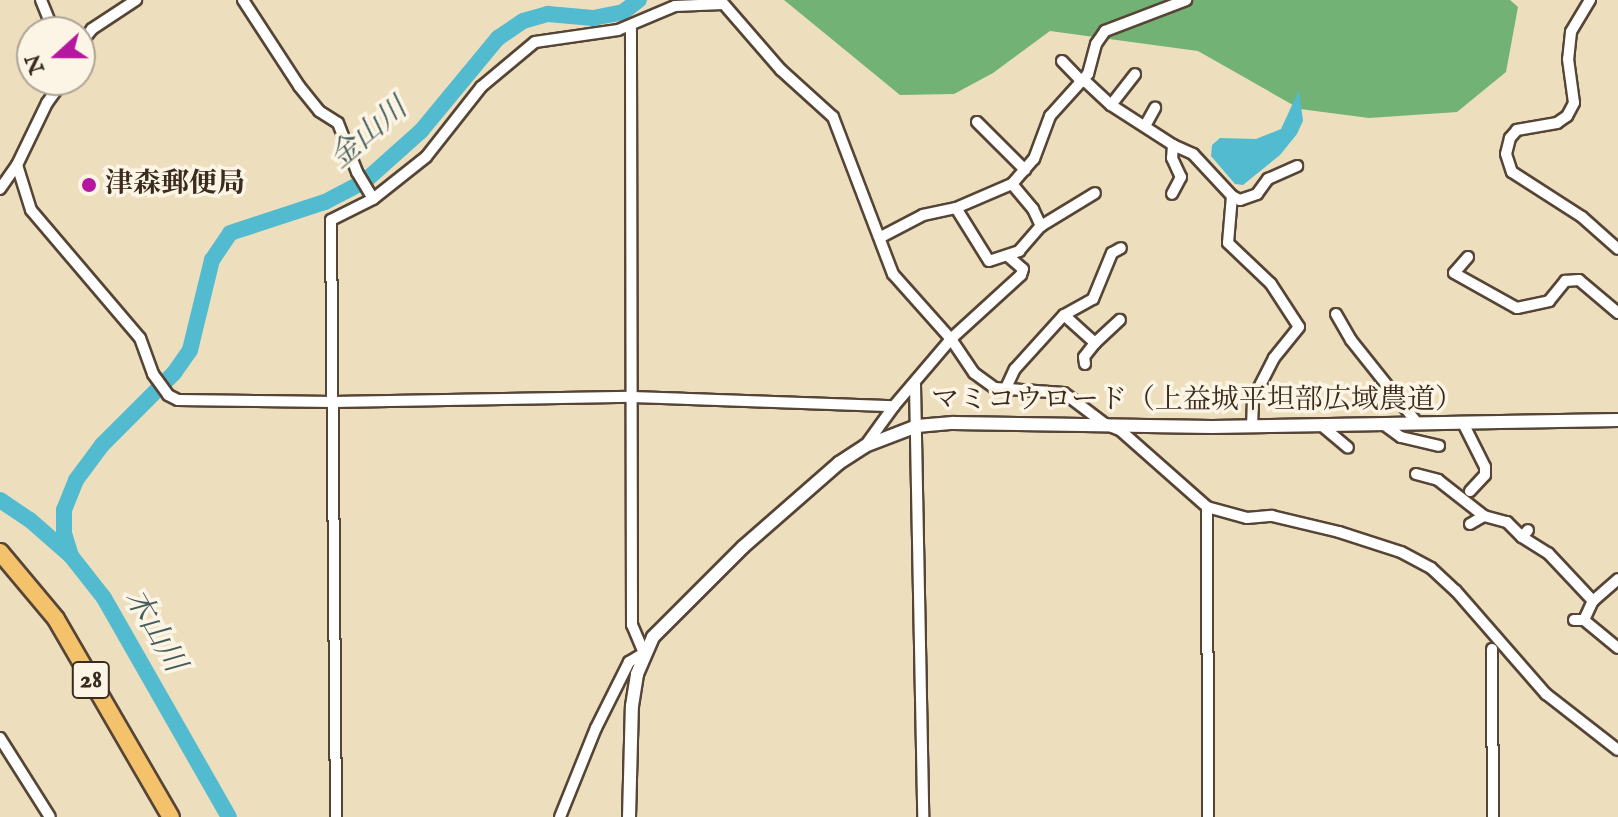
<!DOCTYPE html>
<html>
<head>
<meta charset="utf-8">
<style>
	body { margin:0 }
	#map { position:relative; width:1618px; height:817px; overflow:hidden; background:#eddfbd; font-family:"IM FELL English","Noto Serif JP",serif }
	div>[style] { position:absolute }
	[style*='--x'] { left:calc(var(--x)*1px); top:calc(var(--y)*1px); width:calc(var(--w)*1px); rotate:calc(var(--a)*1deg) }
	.forest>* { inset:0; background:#72b274 }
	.water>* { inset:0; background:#53bbd0 }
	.river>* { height:16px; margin:-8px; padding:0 8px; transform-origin:8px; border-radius:8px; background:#53bbd0 }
	.roads { filter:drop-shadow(2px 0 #564536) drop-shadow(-2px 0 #564536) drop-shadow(0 2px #564536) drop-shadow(0 -2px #564536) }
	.minor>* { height:10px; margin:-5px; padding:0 5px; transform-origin:5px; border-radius:5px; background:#fff }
	.tertiary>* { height:12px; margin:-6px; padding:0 6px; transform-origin:6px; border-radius:6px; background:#fff }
	.primary>* { height:16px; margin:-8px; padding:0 8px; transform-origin:8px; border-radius:8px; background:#f4c26a }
	.dots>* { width:22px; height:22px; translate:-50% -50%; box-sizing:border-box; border:4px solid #fcf5e5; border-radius:50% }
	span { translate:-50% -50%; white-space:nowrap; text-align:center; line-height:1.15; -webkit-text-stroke:7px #fcf5e5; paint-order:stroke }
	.shield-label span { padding:2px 6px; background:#fcf5e5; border:2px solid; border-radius:6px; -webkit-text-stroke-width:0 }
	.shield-label { font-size:26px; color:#3b2a1e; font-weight:700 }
	.poi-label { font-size:28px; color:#3b2a1e; font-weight:700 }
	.left { translate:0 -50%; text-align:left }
	.street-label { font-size:28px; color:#3b2a1e }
	.water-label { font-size:30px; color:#435d5c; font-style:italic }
	.north { position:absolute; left:16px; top:16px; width:80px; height:80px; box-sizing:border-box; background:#fcf5e5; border:2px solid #afa495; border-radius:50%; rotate:249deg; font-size:22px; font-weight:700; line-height:32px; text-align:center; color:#3b2a1e }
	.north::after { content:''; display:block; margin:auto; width:28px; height:36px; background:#b5179e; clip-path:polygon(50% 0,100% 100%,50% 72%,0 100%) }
</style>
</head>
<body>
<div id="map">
	<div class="forest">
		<div style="clip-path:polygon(784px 0,1510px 0,1518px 7px,1506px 72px,1457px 112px,1369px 118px,1300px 109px,1198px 51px,1050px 31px,993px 73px,954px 94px,900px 95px)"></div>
	</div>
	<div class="water">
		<div style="clip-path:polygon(1299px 90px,1303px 121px,1297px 134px,1280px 155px,1243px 185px,1235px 184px,1211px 156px,1212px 145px,1220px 138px,1256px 139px,1281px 129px)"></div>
	</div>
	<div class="river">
		<div style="--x:0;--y:500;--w:36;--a:34"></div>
		<div style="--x:30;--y:520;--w:55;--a:41.3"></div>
		<div style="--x:71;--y:556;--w:53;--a:51.8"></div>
		<div style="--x:104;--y:598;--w:252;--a:60.3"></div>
		<div style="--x:71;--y:556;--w:24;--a:-107"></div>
		<div style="--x:64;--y:533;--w:23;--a:-90"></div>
		<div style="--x:64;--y:510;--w:32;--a:-68"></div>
		<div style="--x:76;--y:480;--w:44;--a:-53.4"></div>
		<div style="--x:102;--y:445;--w:102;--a:-45"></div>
		<div style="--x:174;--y:373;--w:28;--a:-55"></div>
		<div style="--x:190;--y:350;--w:93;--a:-76.3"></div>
		<div style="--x:212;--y:260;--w:32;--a:-56"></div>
		<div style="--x:230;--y:233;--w:100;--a:-18.1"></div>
		<div style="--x:325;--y:202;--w:45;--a:-27.7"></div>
		<div style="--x:365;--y:181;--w:75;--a:-41.8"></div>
		<div style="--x:421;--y:131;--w:121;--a:-50.4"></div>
		<div style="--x:498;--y:38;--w:30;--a:-34"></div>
		<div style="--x:523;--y:21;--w:26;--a:-16"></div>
		<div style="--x:548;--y:14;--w:45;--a:5.1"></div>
		<div style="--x:593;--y:18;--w:31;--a:-11"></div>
		<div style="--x:623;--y:12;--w:20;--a:-37"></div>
	</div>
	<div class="roads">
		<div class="minor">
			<div style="--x:41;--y:0;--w:35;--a:68"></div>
			<div style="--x:243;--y:0;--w:103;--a:56.9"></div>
			<div style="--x:299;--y:86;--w:32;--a:51"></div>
			<div style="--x:319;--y:111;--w:22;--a:32"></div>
			<div style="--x:338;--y:123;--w:53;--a:68.8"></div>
			<div style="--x:357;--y:172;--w:31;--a:59"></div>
			<div style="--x:1590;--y:0;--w:37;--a:121"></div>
			<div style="--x:1571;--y:32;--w:27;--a:96"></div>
			<div style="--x:1568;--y:59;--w:44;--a:82.2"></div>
			<div style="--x:1574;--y:103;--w:15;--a:118"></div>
			<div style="--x:1567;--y:116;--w:12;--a:145"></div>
			<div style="--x:1557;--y:123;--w:41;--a:170.1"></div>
			<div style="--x:1517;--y:130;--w:11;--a:131"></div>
			<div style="--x:1510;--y:138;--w:16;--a:104"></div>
			<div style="--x:1506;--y:154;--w:19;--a:72"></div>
			<div style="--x:1512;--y:172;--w:83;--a:32.7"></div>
			<div style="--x:1582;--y:217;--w:48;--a:41.6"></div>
			<div style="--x:722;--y:2;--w:90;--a:49.1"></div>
			<div style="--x:781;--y:70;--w:70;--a:42.1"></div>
			<div style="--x:833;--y:117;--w:168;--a:69.1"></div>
			<div style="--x:893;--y:274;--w:87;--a:48.3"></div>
			<div style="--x:951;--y:339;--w:88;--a:130.4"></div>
			<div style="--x:894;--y:406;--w:49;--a:125.9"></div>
			<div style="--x:80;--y:57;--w:20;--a:-75"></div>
			<div style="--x:85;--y:38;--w:11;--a:-52"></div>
			<div style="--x:92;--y:29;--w:53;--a:-33.4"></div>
			<div style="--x:1062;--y:61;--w:29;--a:46"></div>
			<div style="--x:1084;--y:80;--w:37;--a:43"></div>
			<div style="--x:1111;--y:105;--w:39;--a:-52"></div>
			<div style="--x:1111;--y:105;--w:74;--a:32.8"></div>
			<div style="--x:1173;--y:145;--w:13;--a:94"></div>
			<div style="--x:1172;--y:158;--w:21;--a:65"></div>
			<div style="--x:1181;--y:177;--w:19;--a:118"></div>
			<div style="--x:977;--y:122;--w:68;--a:45"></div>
			<div style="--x:1145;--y:126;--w:21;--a:-61"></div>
			<div style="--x:1173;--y:145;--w:22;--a:24"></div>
			<div style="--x:1193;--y:154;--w:57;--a:47.1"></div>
			<div style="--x:1232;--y:196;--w:9;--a:27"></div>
			<div style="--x:1240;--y:200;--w:18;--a:-19"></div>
			<div style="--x:1257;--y:194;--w:19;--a:-54"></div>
			<div style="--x:1268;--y:179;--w:32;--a:-24"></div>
			<div style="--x:17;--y:165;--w:47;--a:72.7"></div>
			<div style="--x:31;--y:210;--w:168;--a:49.6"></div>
			<div style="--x:140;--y:338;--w:38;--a:70"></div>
			<div style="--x:153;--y:374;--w:26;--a:54"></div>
			<div style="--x:168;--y:395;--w:11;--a:27"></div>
			<div style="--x:178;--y:400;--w:155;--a:0.7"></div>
			<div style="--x:333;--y:402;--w:299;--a:-1"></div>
			<div style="--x:632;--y:397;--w:262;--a:2"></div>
			<div style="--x:1012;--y:184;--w:33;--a:50"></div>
			<div style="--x:1033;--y:209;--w:19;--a:65"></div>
			<div style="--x:1041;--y:226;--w:63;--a:-31.4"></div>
			<div style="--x:0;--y:189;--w:29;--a:-55"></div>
			<div style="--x:17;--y:165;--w:69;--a:-64.2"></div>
			<div style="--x:47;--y:103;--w:29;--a:-54"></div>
			<div style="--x:1232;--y:196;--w:47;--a:94.9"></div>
			<div style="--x:1228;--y:243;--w:59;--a:43.6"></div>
			<div style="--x:1271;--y:284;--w:51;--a:56.9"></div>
			<div style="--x:1299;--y:327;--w:40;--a:129"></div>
			<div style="--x:1274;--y:358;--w:46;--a:117.1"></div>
			<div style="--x:1253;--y:399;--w:28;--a:92"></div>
			<div style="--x:956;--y:208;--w:62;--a:58.1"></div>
			<div style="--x:989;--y:261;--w:32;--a:-18"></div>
			<div style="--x:1019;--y:251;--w:33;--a:-49"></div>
			<div style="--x:881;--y:237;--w:47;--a:-27.6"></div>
			<div style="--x:923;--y:215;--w:34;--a:-12"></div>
			<div style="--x:956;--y:208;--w:61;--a:-23.2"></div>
			<div style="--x:1012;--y:184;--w:33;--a:-49"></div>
			<div style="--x:1034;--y:159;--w:46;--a:-69.6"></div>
			<div style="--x:1050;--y:116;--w:57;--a:-47.9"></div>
			<div style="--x:1088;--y:74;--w:31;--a:-75"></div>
			<div style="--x:1096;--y:44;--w:16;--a:-55"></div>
			<div style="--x:1105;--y:31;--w:87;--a:-20.9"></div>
			<div style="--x:1009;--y:257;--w:18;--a:41"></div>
			<div style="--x:1023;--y:269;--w:6;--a:108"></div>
			<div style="--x:1021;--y:275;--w:95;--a:137.6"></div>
			<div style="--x:951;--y:339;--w:41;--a:55.9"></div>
			<div style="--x:974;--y:373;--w:26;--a:36"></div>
			<div style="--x:995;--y:388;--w:69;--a:4.1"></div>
			<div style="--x:1064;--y:393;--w:51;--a:37.1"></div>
			<div style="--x:1105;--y:424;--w:16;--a:22"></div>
			<div style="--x:1120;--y:430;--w:116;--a:41.5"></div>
			<div style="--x:1207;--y:507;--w:41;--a:15.4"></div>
			<div style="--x:1247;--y:518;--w:25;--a:-5"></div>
			<div style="--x:1272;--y:516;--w:69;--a:13.4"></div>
			<div style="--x:1339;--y:532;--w:65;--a:17.9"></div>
			<div style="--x:1401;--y:552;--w:34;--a:28"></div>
			<div style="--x:1431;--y:568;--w:34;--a:43"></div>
			<div style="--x:1456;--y:591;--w:137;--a:48.9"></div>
			<div style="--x:1546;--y:694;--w:91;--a:37.9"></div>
			<div style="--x:1468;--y:257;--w:21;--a:131"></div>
			<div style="--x:1454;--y:273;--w:72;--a:29.1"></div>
			<div style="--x:1517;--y:308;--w:33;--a:-12"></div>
			<div style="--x:1549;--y:301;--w:26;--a:-51"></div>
			<div style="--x:1565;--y:281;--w:14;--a:-4"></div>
			<div style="--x:1579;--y:280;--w:51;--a:40.2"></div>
			<div style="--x:1336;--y:314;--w:30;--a:60"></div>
			<div style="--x:1351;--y:340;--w:107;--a:51.4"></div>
			<div style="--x:1064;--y:315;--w:33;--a:-29"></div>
			<div style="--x:1093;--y:299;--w:50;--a:-67.6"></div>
			<div style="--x:1112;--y:253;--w:10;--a:-29"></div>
			<div style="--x:1085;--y:364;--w:7;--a:-98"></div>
			<div style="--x:1084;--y:357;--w:18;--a:-52"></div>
			<div style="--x:915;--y:385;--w:432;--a:88.9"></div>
			<div style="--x:1005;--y:390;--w:23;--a:-65"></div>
			<div style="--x:1015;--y:369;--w:73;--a:-47.8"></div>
			<div style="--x:1064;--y:315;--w:42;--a:42.1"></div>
			<div style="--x:1095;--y:343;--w:34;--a:-43"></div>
			<div style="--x:1463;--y:423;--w:49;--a:63.4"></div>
			<div style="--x:1485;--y:467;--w:8;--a:90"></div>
			<div style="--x:1485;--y:475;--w:22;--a:133"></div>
			<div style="--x:1383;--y:424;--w:22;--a:36"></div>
			<div style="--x:1401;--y:437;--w:39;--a:13"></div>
			<div style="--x:1321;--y:425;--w:35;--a:40"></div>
			<div style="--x:1416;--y:474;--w:23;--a:15"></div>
			<div style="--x:1438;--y:480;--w:58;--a:38"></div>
			<div style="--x:1484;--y:516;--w:24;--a:15"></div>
			<div style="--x:1507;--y:522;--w:21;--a:45"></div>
			<div style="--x:1522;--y:537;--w:9;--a:-49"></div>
			<div style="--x:1207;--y:507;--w:310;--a:89.8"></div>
			<div style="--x:1470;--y:524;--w:16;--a:-30"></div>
			<div style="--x:1522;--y:537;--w:31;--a:32"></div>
			<div style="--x:1548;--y:553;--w:66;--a:46.8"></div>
			<div style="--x:1574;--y:620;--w:10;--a:0"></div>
			<div style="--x:1584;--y:620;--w:44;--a:39.5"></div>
			<div style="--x:1584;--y:620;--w:21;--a:-65"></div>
			<div style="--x:1593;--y:601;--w:33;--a:-41"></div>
			<div style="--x:1492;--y:649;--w:168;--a:89.7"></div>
			<div style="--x:0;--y:738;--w:93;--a:57.7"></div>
			<div style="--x:336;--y:817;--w:597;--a:-90.48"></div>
			<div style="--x:331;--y:220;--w:47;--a:-26.6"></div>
			<div style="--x:373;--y:199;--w:68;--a:-38.4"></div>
			<div style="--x:426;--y:157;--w:89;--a:-51.8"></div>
			<div style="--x:481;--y:87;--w:70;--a:-39.8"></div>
			<div style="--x:535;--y:42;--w:84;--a:-8.2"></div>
			<div style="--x:618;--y:30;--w:62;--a:-22.8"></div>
			<div style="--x:675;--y:6;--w:48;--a:-2.4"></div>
			<div style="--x:560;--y:817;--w:96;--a:-68"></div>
			<div style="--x:596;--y:728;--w:74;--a:-63.4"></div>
			<div style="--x:629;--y:662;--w:17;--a:-31"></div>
			<div style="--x:644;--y:653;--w:30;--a:-113"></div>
			<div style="--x:632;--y:625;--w:599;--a:-90.1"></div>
		</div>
		<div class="tertiary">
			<div style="--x:629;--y:817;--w:111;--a:-88.5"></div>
			<div style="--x:632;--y:706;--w:32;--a:-81"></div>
			<div style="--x:637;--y:674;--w:40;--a:-66.6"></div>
			<div style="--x:653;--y:637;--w:127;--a:-45"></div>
			<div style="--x:743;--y:547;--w:128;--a:-41.2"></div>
			<div style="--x:839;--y:463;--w:31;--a:-33"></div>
			<div style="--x:865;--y:446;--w:56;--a:-21"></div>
			<div style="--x:917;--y:426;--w:36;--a:-5"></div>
			<div style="--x:953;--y:423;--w:259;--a:0.9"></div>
			<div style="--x:1212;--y:427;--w:406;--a:-1"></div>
		</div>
		<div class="primary">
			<div style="--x:0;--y:552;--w:87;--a:50.1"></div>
			<div style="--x:56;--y:619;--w:229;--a:59.9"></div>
		</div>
	</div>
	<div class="dots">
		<div style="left:89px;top:185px;background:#b5179e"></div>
	</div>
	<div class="shield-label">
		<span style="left:91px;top:680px">28</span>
	</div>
	<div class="poi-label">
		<span class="left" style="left:105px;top:185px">津森郵便局</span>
	</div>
	<div class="street-label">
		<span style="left:1197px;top:401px">マミコウロード（上益城平坦部広域農道）</span>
	</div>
	<div class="water-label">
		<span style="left:369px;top:134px;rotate:-40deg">金山川</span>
		<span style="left:154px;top:631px;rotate:60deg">木山川</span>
	</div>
	<div class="north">N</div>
</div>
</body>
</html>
